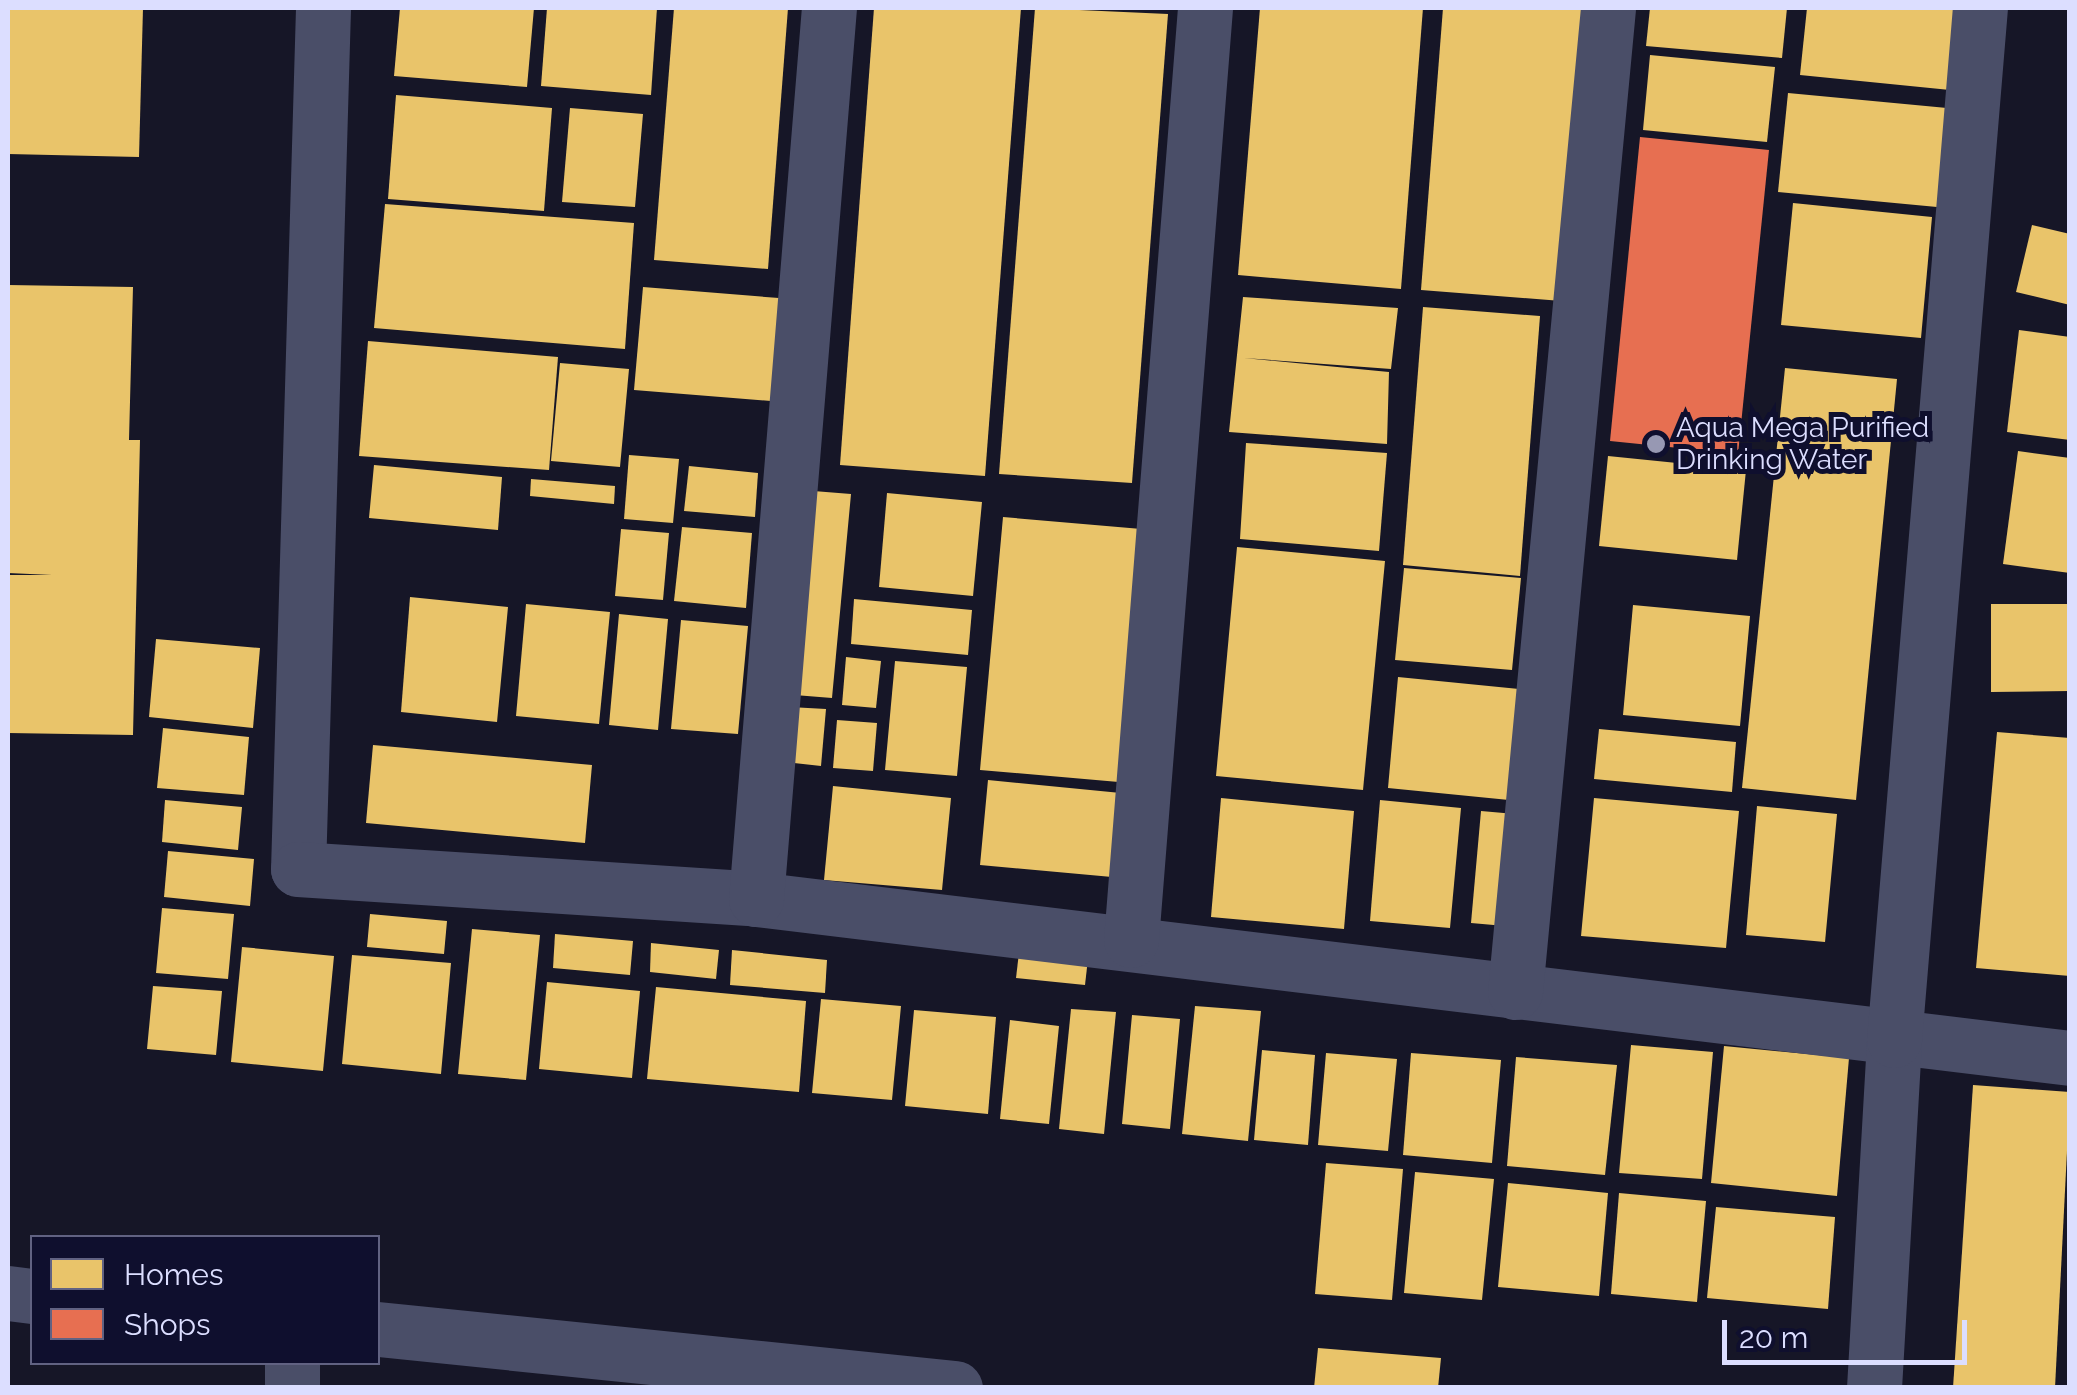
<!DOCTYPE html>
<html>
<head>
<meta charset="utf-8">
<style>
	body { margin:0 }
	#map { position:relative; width:2077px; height:1395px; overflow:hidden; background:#161627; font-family:Raleway,sans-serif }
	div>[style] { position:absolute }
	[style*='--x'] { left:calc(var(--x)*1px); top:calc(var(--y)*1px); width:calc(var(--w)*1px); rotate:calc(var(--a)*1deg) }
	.homes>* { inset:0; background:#e9c46a }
	.shops>* { inset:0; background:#e76f51 }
	.street>* { height:55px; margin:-27.5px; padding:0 27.5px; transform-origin:27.5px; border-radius:27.5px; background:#4a4e68 }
	.dots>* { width:28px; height:28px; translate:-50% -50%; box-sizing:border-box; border:5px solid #0f0f2e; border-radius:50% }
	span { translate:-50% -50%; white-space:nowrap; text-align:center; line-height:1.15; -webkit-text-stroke:10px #0f0f2e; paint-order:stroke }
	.poi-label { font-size:28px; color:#dcdeff }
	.left { translate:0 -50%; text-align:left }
	.frame { position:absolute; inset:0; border:10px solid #dcdeff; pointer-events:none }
	.legend { position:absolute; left:30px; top:1235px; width:350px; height:130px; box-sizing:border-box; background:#0f0f2e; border:2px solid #616282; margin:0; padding:12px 18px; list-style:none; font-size:30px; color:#dcdeff }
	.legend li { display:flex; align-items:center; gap:20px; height:50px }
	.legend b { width:50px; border:2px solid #616282 }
	.scale { position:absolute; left:1722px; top:1320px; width:245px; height:45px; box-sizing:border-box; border:5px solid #dcdeff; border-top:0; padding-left:12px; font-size:30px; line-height:35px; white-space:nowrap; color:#dcdeff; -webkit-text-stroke:8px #0f0f2e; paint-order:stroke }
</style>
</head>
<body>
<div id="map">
	<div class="homes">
		<div style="clip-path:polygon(8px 8px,143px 8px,139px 157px,8px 154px)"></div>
		<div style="clip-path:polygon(400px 8px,534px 8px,527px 87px,394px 76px)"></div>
		<div style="clip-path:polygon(547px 8px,657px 8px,651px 95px,541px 86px)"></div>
		<div style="clip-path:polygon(674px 8px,788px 8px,768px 269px,654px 260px)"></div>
		<div style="clip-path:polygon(874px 8px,1021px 8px,985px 476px,840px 465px)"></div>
		<div style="clip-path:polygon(1035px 8px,1168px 14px,1132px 483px,999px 474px)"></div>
		<div style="clip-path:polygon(1260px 8px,1423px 8px,1401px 289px,1238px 275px)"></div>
		<div style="clip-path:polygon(1443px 8px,1597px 8px,1574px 302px,1421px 290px)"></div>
		<div style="clip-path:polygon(1650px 8px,1787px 8px,1782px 58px,1646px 46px)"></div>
		<div style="clip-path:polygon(1807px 8px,1958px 8px,1950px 90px,1800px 75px)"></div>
		<div style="clip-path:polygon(1650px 55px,1775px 67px,1767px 142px,1643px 130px)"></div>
		<div style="clip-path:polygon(1788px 93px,1947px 108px,1937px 207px,1778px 192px)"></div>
		<div style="clip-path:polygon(396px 95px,552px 108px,544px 211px,388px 199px)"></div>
		<div style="clip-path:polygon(570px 108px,643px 114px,635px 207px,562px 202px)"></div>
		<div style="clip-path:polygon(1793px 203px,1932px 217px,1921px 338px,1781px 325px)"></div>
		<div style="clip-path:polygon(385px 204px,634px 223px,625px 349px,374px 328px)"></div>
		<div style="clip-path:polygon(2032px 225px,2070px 234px,2070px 305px,2016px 292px)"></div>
		<div style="clip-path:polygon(8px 285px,133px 287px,129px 440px,140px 440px,133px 735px,8px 733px,8px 575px,52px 575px,8px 573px)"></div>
		<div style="clip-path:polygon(643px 287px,779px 298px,771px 401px,634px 390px)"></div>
		<div style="clip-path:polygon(1243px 297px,1398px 308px,1391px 369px,1244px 358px,1389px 372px,1387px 444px,1229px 432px)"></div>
		<div style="clip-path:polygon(1423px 307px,1540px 316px,1520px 576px,1403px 565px)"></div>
		<div style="clip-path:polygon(2019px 330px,2070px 337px,2070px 440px,2007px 432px)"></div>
		<div style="clip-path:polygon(368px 341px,558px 357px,549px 470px,359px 456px)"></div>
		<div style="clip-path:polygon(560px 363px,629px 369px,620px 467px,551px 461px)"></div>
		<div style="clip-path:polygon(1785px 368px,1897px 379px,1856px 800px,1742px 788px)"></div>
		<div style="clip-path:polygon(1246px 443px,1387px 453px,1379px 551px,1240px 539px)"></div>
		<div style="clip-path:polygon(2018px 451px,2070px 458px,2070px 573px,2003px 564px)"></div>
		<div style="clip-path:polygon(629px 455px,679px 459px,673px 523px,624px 519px)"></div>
		<div style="clip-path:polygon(1608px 456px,1746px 470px,1737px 560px,1599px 546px)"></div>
		<div style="clip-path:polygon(374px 465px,502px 477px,498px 530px,369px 518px)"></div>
		<div style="clip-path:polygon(689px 466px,758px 473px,755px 517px,684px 511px)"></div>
		<div style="clip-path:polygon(531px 479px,615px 486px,614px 504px,530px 496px)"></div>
		<div style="clip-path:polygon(801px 490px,851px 494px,832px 698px,782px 694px)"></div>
		<div style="clip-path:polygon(887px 493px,982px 502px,973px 596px,879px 587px)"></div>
		<div style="clip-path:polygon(1003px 517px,1153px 530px,1130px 783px,980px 770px)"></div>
		<div style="clip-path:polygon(682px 527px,752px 533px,746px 608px,674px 601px)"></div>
		<div style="clip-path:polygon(621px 529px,669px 533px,663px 600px,615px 596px)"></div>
		<div style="clip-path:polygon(1237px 547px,1385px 561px,1363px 790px,1216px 776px)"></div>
		<div style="clip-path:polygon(1404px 568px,1521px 578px,1512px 670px,1395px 660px)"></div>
		<div style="clip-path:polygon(410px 597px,508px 607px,497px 722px,401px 712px)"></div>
		<div style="clip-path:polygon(854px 599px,972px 610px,968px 655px,851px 644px)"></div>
		<div style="clip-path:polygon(526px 604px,610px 612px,599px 724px,516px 716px)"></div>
		<div style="clip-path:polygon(1991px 604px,2070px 604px,2070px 691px,1991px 692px)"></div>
		<div style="clip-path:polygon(1633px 605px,1750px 616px,1740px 726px,1623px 715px)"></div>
		<div style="clip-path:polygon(619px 614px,668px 619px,658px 730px,609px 725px)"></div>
		<div style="clip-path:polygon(681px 620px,748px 626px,738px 734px,671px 729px)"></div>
		<div style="clip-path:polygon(156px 639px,260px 648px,253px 728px,149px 717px)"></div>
		<div style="clip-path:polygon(846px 657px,881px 661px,876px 708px,842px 705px)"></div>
		<div style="clip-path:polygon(895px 661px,967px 667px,957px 776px,885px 770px)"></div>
		<div style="clip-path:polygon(1398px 677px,1519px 689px,1509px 800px,1388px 788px)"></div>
		<div style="clip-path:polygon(790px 707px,826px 709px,821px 766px,785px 762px)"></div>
		<div style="clip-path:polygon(837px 720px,877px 723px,873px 771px,833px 768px)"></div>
		<div style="clip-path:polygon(163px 728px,249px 737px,244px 795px,157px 788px)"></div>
		<div style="clip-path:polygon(1599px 729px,1736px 742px,1732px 792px,1594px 779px)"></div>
		<div style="clip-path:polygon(1997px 732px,2070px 738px,2070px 976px,1976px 968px)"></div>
		<div style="clip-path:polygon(373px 745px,592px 765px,585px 843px,366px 823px)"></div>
		<div style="clip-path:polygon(988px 780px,1131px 794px,1123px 878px,980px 865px)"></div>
		<div style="clip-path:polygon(833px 786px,951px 798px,942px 890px,824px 880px)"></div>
		<div style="clip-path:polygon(1221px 798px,1354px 811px,1344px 929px,1211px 917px)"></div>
		<div style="clip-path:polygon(1594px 798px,1739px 811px,1726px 948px,1581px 936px)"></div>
		<div style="clip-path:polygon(165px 800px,242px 807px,238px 850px,162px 842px)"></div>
		<div style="clip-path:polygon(1380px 800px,1461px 808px,1450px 928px,1370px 921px)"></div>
		<div style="clip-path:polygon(1757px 806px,1837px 814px,1825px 942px,1746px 935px)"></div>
		<div style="clip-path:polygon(1481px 811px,1515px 814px,1505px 926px,1471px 923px)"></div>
		<div style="clip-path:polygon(168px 851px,254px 859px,250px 906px,164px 897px)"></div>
		<div style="clip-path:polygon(162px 908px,234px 914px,228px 979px,156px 973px)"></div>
		<div style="clip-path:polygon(370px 914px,447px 921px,444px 954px,367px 947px)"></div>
		<div style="clip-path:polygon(472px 929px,540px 935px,526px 1080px,458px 1074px)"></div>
		<div style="clip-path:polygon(555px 934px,633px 941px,630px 975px,553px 968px)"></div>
		<div style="clip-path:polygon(651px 943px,719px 950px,716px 979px,650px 972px)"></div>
		<div style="clip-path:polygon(1020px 944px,1089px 950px,1085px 985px,1016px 978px)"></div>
		<div style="clip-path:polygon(242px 947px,334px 956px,323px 1071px,231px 1062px)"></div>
		<div style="clip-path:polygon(732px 950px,827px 960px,825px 993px,730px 985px)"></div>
		<div style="clip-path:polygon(352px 955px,451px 963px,441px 1074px,342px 1064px)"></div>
		<div style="clip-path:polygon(547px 982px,640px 991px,632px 1078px,539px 1069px)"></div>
		<div style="clip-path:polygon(153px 986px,222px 991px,216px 1055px,147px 1049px)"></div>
		<div style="clip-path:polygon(656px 987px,806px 1001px,799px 1092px,647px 1079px)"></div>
		<div style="clip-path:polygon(821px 999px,901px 1006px,892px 1100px,812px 1093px)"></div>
		<div style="clip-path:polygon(1195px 1006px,1261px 1011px,1248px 1141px,1182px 1134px)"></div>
		<div style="clip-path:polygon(1071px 1009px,1116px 1012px,1104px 1134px,1059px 1129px)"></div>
		<div style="clip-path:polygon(914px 1010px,996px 1017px,988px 1114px,905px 1106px)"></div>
		<div style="clip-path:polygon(1132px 1015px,1180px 1019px,1170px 1129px,1122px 1124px)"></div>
		<div style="clip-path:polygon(1010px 1020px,1059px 1026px,1049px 1124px,1000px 1119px)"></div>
		<div style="clip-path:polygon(1631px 1045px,1713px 1052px,1702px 1179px,1619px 1173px)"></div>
		<div style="clip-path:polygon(1724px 1046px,1849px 1058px,1837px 1196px,1711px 1183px)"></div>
		<div style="clip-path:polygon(1262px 1050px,1315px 1055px,1308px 1145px,1254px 1140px)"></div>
		<div style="clip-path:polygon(1326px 1053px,1397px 1059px,1388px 1151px,1318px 1145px)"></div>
		<div style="clip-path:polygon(1411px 1053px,1501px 1060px,1492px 1163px,1403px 1155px)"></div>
		<div style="clip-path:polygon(1516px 1057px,1617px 1065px,1605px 1175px,1507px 1166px)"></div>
		<div style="clip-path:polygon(1973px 1085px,2070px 1092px,2055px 1388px,1953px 1388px)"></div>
		<div style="clip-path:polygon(1326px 1163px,1403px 1169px,1392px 1300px,1315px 1294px)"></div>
		<div style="clip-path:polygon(1415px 1172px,1494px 1179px,1482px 1300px,1404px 1293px)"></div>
		<div style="clip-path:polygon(1508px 1183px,1608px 1193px,1599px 1296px,1498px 1287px)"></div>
		<div style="clip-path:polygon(1619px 1193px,1706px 1201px,1697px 1302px,1611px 1294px)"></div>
		<div style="clip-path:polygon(1716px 1207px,1835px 1217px,1828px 1309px,1707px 1298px)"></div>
		<div style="clip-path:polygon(1318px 1348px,1441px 1358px,1438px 1388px,1314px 1388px)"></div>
	</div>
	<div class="shops">
		<div style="clip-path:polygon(1640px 137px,1769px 150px,1738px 454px,1610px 441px)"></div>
	</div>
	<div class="street">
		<div style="--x:323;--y:8;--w:861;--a:91.66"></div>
		<div style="--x:298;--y:869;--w:459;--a:3.7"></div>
		<div style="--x:756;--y:899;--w:1324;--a:6.9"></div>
		<div style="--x:756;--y:899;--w:894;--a:-85.32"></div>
		<div style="--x:1131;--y:940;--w:935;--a:-85.46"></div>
		<div style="--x:1515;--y:992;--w:988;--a:-84.6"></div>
		<div style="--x:8;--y:1293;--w:24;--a:7"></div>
		<div style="--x:378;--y:1329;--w:580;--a:5.84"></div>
		<div style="--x:292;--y:1362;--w:26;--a:90"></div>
		<div style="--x:1874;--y:1388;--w:349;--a:-86.7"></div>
		<div style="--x:1894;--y:1040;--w:1036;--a:-85.24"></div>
	</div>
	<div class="dots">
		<div style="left:1656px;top:444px;background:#9798b3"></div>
	</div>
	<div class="poi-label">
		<span class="left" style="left:1676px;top:444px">Aqua Mega Purified<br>Drinking Water</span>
	</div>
	<div class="frame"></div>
	<ul class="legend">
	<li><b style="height:28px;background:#e9c46a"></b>Homes</li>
	<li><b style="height:28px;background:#e76f51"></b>Shops</li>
	</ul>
	<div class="scale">20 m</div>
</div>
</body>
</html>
